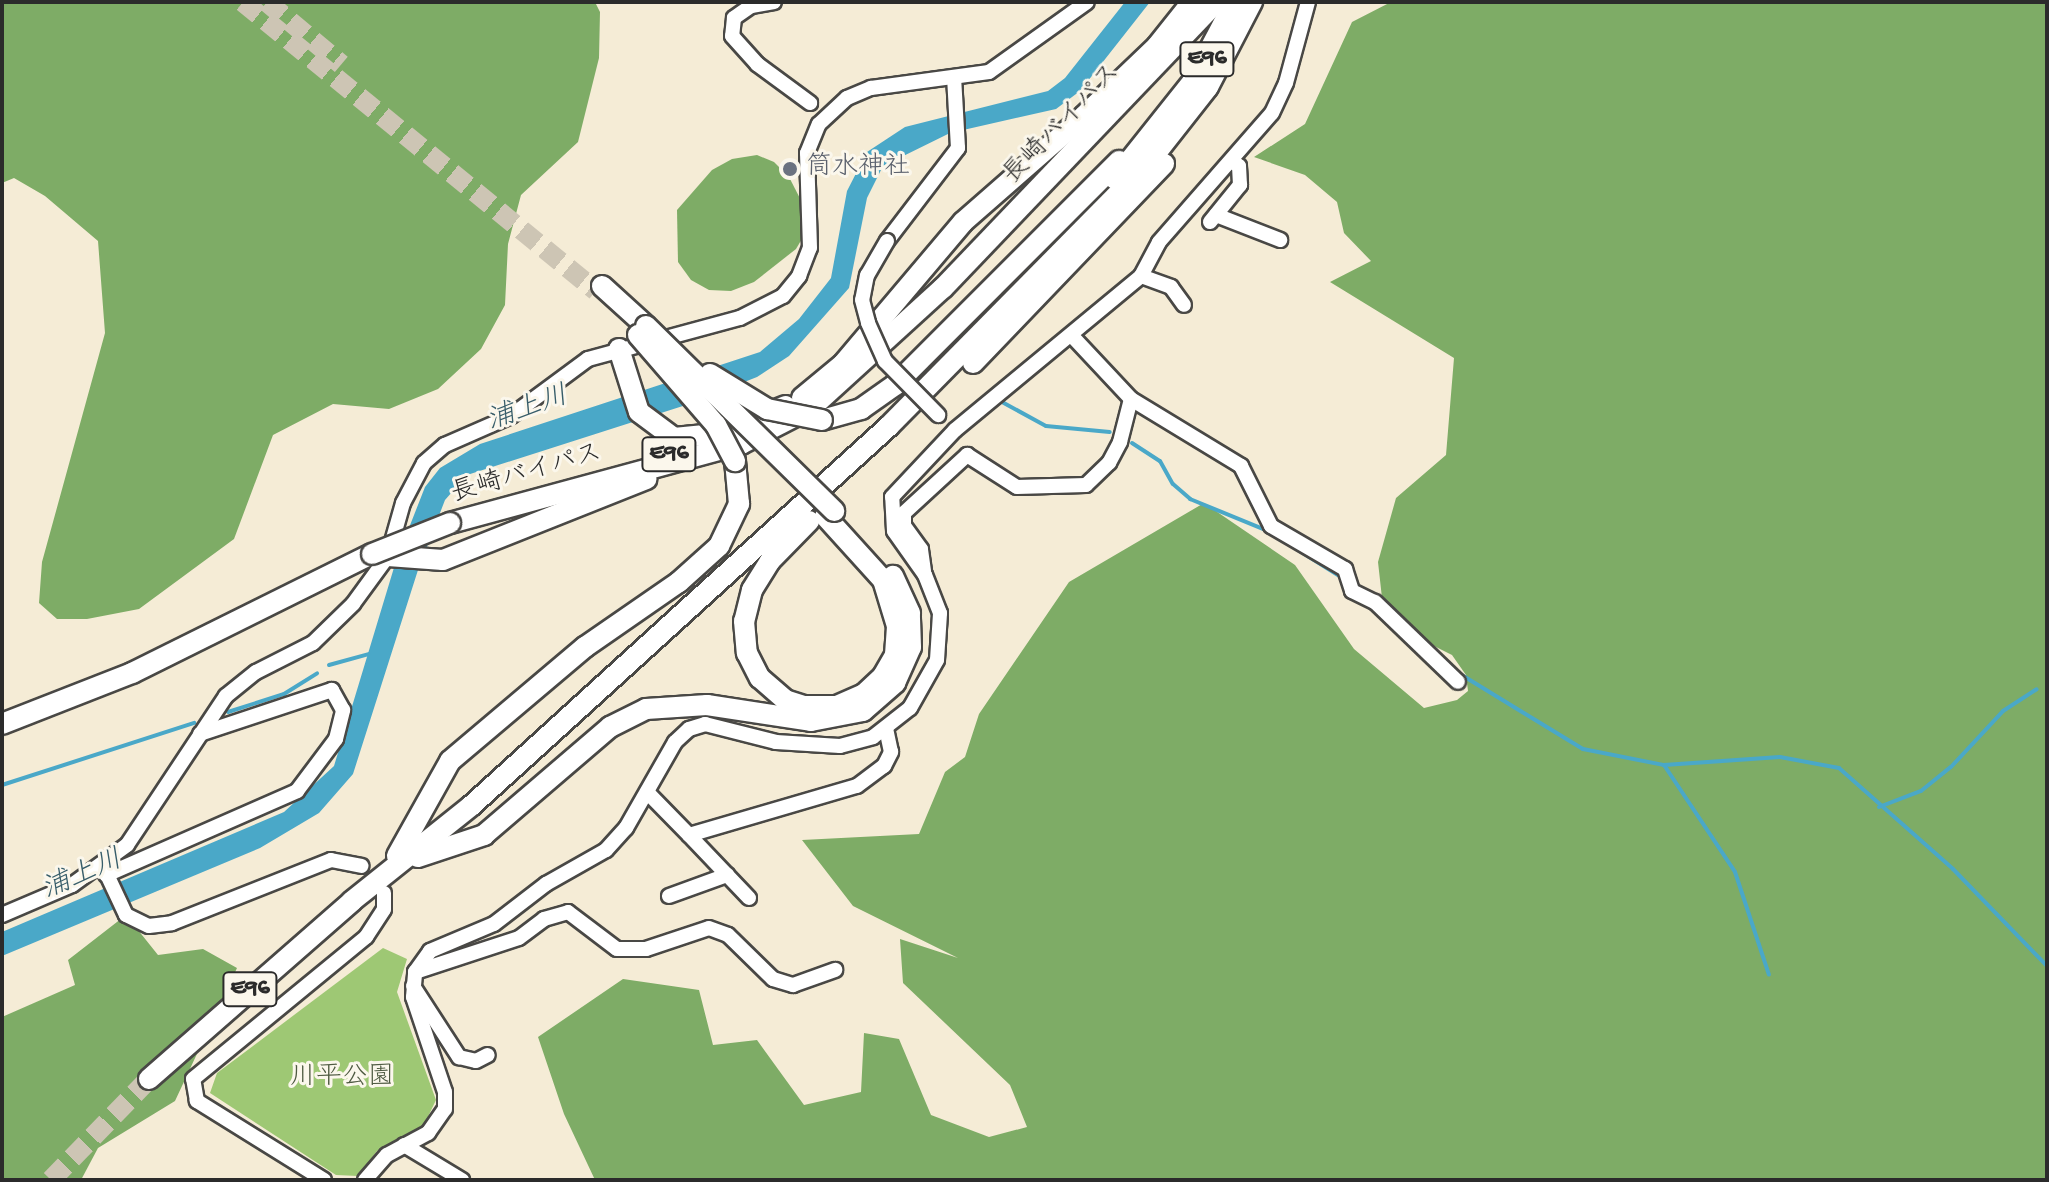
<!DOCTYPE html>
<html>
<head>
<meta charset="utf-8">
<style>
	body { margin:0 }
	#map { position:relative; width:2049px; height:1182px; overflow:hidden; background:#f5ecd6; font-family:"Gochi Hand","Klee One",sans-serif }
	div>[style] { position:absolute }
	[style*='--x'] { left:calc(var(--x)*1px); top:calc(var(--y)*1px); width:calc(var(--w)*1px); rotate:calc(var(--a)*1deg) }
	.green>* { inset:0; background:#9ec874 }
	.forest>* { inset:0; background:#7eac66 }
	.water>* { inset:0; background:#4aa8c8 }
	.stream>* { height:4px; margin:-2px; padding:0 2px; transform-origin:2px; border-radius:2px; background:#4aa8c8 }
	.highway-tunnel>* { height:20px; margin-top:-10px; transform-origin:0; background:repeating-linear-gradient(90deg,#cdc5b4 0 20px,transparent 0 30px) }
	.roads { filter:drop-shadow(2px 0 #494845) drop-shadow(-2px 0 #494845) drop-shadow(0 2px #494845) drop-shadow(0 -2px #494845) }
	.minor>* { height:14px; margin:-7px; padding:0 7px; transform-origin:7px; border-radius:7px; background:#fff }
	.highway>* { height:20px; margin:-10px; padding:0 10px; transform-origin:10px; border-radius:10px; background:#fff }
	.bridges { filter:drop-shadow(2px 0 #494845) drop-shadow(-2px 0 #494845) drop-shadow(0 2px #494845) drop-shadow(0 -2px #494845) }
	.minor-bridge>* { height:14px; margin:-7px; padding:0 7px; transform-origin:7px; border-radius:7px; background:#fff }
	.highway-bridge>* { height:20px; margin:-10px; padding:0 10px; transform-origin:10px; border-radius:10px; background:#fff }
	.dots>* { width:22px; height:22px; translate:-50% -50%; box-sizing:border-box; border:4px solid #fbf7ec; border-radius:50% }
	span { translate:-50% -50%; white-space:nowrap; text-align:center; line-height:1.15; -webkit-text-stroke:6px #fbf7ec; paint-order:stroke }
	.shield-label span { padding:2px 6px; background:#fbf7ec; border:2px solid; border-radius:6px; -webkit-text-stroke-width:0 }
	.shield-label { font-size:24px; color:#2b2b2b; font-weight:700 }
	.street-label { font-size:26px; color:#2b2b2b }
	.worship-label { font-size:26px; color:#5b616d }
	.left { translate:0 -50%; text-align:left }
	.park-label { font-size:26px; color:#4e5a41 }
	.water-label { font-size:28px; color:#375d6a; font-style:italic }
	.frame { position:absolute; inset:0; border:4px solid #2b2b2b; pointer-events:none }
</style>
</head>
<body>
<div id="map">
	<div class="green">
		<div style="clip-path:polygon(383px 948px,407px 959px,397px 992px,436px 1100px,423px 1127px,377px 1151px,358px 1176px,336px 1175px,210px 1093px,217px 1073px)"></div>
	</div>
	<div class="forest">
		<div style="clip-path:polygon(2px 2px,595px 2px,600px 12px,599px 58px,578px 142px,521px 195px,508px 244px,505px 305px,481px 349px,438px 389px,389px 409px,333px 404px,273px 435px,234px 539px,139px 609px,87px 619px,57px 619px,39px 603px,42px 562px,105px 333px,98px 241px,45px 196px,14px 178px,2px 183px)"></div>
		<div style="clip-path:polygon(1391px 2px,2047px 2px,2047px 1180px,595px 1180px,564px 1114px,538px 1037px,623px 979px,699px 990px,713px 1045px,757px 1040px,804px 1105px,861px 1092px,864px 1033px,899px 1039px,931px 1115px,989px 1137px,1027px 1127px,1010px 1085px,903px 983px,900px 939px,958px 958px,853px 906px,802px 840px,919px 834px,945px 772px,965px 757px,979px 714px,1069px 582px,1204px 503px,1295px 565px,1354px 649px,1424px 708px,1457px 700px,1468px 691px,1466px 675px,1452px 655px,1424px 641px,1382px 598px,1378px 562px,1396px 498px,1446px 455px,1454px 358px,1330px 282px,1371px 261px,1344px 233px,1337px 202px,1305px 175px,1254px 157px,1305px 124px,1352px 22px)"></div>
		<div style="clip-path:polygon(757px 155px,774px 162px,789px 177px,808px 214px,806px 232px,796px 249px,754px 282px,731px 291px,709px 290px,691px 280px,678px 262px,677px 210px,712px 170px,732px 159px)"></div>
		<div style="clip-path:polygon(126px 915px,158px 955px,203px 949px,237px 968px,175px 1101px,98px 1148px,81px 1180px,2px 1180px,2px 1017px,75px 985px,68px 960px)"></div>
	</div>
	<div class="water">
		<div style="clip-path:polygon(1125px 2px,1150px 2px,1080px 91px,1056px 109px,950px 133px,883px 166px,867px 198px,849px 288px,789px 356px,757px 377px,686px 405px,467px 475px,445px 500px,418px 570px,353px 774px,319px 813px,260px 848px,2px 956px,2px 932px,284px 812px,334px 766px,396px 561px,425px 487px,440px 468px,480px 444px,760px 352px,799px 319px,831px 278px,847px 191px,867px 152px,905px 127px,1048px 91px,1065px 78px)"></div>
	</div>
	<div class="stream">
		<div style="--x:1002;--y:402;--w:50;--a:28.6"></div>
		<div style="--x:1046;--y:426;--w:64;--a:5.4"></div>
		<div style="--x:1132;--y:443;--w:33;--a:33"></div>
		<div style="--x:1160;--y:461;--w:26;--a:61"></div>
		<div style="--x:1173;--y:484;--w:23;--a:41"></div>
		<div style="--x:1190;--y:499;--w:84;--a:22.3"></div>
		<div style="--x:1279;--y:538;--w:70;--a:32.1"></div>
		<div style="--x:329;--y:665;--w:41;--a:-15.4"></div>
		<div style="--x:1460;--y:674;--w:144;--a:31.4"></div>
		<div style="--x:1583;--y:749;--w:83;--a:11.2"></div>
		<div style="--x:1664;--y:765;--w:116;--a:-3.9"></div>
		<div style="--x:1780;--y:757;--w:60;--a:10.6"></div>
		<div style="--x:1839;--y:768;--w:152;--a:41.5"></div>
		<div style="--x:1953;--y:869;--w:135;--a:45.9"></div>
		<div style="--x:228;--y:712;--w:59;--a:-17.8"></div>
		<div style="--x:284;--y:694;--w:39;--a:-32"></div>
		<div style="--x:1664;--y:765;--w:128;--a:56.4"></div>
		<div style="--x:1735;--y:872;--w:108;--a:71.7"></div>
		<div style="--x:2;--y:785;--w:202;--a:-17.9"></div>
		<div style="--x:1879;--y:807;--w:45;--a:-20.9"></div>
		<div style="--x:1921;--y:791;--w:38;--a:-39"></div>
		<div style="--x:1951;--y:767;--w:76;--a:-47.1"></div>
		<div style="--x:2003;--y:711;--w:40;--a:-32.9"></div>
	</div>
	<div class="highway-tunnel">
		<div style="--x:243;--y:2;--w:456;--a:39.3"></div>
		<div style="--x:267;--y:2;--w:97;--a:40"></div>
		<div style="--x:51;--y:1180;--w:141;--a:-45.9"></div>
	</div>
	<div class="roads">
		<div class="minor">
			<div style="--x:774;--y:2;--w:23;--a:170"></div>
			<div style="--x:751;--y:6;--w:21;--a:145"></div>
			<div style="--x:734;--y:18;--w:18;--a:96"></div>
			<div style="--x:732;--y:36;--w:38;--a:48"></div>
			<div style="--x:757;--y:64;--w:66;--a:36.3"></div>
			<div style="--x:1216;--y:215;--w:69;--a:21.3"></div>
			<div style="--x:1210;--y:222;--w:48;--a:-51"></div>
			<div style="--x:1240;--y:185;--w:19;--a:-93"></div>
			<div style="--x:1239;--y:166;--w:7;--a:-146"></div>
			<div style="--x:887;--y:241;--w:117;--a:-52.6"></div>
			<div style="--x:958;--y:148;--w:71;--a:-93.2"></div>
			<div style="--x:1141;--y:276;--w:32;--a:20"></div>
			<div style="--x:1171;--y:287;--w:22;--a:54"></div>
			<div style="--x:1073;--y:337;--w:85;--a:46.9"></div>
			<div style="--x:1131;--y:399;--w:129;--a:31.3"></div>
			<div style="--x:1241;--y:466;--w:67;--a:63.4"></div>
			<div style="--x:1271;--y:526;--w:86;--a:30.2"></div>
			<div style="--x:1345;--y:569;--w:23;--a:72"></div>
			<div style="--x:1352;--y:591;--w:25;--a:26"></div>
			<div style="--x:1375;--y:602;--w:115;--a:43.9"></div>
			<div style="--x:924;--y:571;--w:22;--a:-98"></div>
			<div style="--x:921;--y:549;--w:29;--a:-126"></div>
			<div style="--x:904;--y:526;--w:13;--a:-90"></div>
			<div style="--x:904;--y:513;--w:86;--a:-42.6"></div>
			<div style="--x:967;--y:455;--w:59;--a:32.6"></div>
			<div style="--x:1017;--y:487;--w:69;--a:-1.7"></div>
			<div style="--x:1086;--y:485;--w:32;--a:-44"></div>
			<div style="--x:1109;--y:463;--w:24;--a:-62"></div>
			<div style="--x:1120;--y:442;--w:44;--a:-75.7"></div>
			<div style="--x:647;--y:792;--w:60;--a:45.7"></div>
			<div style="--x:689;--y:835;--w:175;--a:-16.3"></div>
			<div style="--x:857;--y:786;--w:34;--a:-37"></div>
			<div style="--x:884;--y:766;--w:16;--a:-63"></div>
			<div style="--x:891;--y:752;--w:24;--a:-102"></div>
			<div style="--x:689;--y:835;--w:87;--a:46.4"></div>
			<div style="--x:103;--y:866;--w:54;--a:64.9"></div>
			<div style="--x:126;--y:915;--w:25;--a:26"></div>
			<div style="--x:149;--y:926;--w:23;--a:-7"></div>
			<div style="--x:172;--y:923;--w:171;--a:-21.6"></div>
			<div style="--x:331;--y:860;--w:31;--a:11"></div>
			<div style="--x:106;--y:875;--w:209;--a:-23.7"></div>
			<div style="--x:297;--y:791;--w:65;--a:-53.1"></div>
			<div style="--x:336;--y:739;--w:30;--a:-76"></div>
			<div style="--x:343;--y:710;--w:23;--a:-119"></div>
			<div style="--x:332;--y:690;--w:139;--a:161.6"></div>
			<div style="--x:669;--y:896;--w:62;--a:-19.9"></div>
			<div style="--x:2;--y:915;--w:76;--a:-23.2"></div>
			<div style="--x:72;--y:885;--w:68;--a:-36"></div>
			<div style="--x:127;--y:845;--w:179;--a:-56.4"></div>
			<div style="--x:226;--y:696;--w:38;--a:-39"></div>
			<div style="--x:256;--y:672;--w:64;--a:-27"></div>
			<div style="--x:313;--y:643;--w:56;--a:-44.3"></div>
			<div style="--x:353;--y:604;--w:59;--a:-53.9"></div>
			<div style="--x:388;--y:556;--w:55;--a:-74.2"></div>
			<div style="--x:403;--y:503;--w:45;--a:-62.3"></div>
			<div style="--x:424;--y:463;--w:28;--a:-41"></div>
			<div style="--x:445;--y:445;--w:72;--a:-23.7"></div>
			<div style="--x:511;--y:416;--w:96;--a:-36.5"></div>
			<div style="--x:588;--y:359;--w:157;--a:-15.1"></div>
			<div style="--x:740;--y:318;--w:48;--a:-27.1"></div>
			<div style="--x:783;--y:296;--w:26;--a:-51"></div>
			<div style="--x:799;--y:276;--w:30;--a:-69"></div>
			<div style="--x:810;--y:248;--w:95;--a:-91.8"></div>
			<div style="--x:807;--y:153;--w:31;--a:-68"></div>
			<div style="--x:819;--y:124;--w:38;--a:-43"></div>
			<div style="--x:847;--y:98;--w:26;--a:-23"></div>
			<div style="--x:871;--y:88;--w:119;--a:-7.7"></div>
			<div style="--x:989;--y:72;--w:120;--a:-35.5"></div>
			<div style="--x:415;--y:972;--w:109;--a:-18.1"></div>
			<div style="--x:519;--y:938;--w:31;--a:-37"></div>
			<div style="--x:544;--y:919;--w:25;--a:-16"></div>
			<div style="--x:568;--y:912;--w:61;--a:37.1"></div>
			<div style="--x:617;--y:949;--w:29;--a:0"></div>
			<div style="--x:646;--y:949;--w:66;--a:-18.4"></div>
			<div style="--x:709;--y:928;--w:20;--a:20"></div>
			<div style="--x:728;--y:935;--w:63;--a:44.4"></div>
			<div style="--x:773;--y:979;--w:21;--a:17"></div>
			<div style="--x:793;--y:985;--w:45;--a:-19.7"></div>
			<div style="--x:413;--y:986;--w:85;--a:57.1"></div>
			<div style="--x:459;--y:1057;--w:17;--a:13"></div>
			<div style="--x:476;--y:1061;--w:13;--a:-27"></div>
			<div style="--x:404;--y:1145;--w:68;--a:31.1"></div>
			<div style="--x:324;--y:1180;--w:150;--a:-148.1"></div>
			<div style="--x:197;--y:1101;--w:22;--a:-100"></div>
			<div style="--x:193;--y:1079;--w:224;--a:-39.4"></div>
			<div style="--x:366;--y:937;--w:33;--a:-57"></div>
			<div style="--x:384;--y:909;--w:16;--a:-90"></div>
			<div style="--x:365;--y:1180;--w:33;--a:-49"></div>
			<div style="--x:387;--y:1155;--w:47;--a:-28.2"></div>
			<div style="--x:428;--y:1133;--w:29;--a:-55"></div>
			<div style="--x:445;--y:1109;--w:17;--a:-90"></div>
			<div style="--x:445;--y:1092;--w:100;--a:-108.6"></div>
			<div style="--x:413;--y:997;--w:25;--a:-85"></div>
			<div style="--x:415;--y:972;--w:26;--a:-54"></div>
			<div style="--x:430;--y:951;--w:69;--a:-22.9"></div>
			<div style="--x:494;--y:924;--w:66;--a:-37.6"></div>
			<div style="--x:546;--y:884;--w:69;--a:-29.5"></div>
			<div style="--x:606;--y:850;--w:30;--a:-48"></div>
			<div style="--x:626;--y:828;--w:99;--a:-60.3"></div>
			<div style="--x:675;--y:742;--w:19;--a:-43"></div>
			<div style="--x:689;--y:729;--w:17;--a:-17"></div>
			<div style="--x:705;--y:724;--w:73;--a:14.2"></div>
			<div style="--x:776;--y:742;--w:64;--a:3.6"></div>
			<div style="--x:840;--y:746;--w:34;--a:-15"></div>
			<div style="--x:873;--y:737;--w:47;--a:-38.1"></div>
			<div style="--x:910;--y:708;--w:55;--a:-60.6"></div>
			<div style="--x:937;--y:660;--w:47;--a:-86.3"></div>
			<div style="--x:940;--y:613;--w:41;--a:-111.5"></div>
			<div style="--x:925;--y:575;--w:54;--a:-125.2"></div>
			<div style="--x:894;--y:531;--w:34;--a:-93"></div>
			<div style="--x:892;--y:497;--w:92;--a:-46.8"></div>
			<div style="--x:955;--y:430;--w:241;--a:-39.6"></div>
			<div style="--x:1141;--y:276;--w:38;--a:-62"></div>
			<div style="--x:1159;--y:242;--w:171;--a:-48.8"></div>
			<div style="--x:1272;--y:113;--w:33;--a:-65"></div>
			<div style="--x:1286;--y:83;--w:84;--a:-74.8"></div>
		</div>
		<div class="highway">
			<div style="--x:1115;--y:179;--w:125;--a:-51.5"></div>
			<div style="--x:1193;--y:81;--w:86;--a:-62.2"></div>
			<div style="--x:602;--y:286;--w:59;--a:42.3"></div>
			<div style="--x:619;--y:349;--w:66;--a:72.4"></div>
			<div style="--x:639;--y:412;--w:44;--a:36.6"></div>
			<div style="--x:674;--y:438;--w:41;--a:-5.6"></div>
			<div style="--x:715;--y:434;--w:76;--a:-21.5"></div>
			<div style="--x:973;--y:363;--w:276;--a:-46.2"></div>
			<div style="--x:802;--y:398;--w:53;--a:-39.7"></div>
			<div style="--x:843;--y:364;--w:186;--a:-49.8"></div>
			<div style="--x:963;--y:222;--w:161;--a:-41.2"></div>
			<div style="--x:1084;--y:116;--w:101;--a:-43.8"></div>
			<div style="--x:1157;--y:46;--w:56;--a:-51.5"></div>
			<div style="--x:822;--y:420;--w:41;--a:-15.8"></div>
			<div style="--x:861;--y:409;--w:42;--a:-35.2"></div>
			<div style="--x:895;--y:385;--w:317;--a:-45"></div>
			<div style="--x:809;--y:521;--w:56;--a:134.3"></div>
			<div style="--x:770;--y:561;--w:34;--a:122"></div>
			<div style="--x:752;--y:590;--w:32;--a:104"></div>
			<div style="--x:744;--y:621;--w:32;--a:85"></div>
			<div style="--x:747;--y:653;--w:28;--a:63"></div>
			<div style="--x:760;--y:678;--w:33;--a:41"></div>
			<div style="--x:785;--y:700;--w:19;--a:18"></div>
			<div style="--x:803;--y:706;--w:34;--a:0"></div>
			<div style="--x:837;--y:706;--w:30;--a:-24"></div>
			<div style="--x:864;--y:694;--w:26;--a:-43"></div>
			<div style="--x:883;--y:676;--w:24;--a:-60"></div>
			<div style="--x:895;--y:655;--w:29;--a:-86"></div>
			<div style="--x:897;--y:626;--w:48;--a:-106.9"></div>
			<div style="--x:883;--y:580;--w:86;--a:-132.2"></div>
			<div style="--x:450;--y:523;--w:302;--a:-15.2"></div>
			<div style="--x:741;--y:444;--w:79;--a:-27.2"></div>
			<div style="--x:811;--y:408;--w:178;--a:-42.3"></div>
			<div style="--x:943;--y:288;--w:395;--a:-46.3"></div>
			<div style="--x:388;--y:556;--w:55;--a:4.2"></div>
			<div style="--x:443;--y:560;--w:219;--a:-21.7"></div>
			<div style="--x:2;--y:724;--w:140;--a:-21.4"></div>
			<div style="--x:132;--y:673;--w:268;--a:-26.4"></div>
			<div style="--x:397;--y:856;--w:109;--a:-60.8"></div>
			<div style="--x:450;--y:761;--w:177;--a:-40.2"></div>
			<div style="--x:585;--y:647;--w:114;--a:-34.7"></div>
			<div style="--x:679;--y:582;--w:54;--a:-42"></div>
			<div style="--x:719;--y:546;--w:47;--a:-64.5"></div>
			<div style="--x:739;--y:504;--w:43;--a:-95.3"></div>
			<div style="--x:418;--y:857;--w:70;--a:-18.4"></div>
			<div style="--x:484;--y:835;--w:166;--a:-40.6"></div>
			<div style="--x:610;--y:727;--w:40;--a:-26.6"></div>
			<div style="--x:646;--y:709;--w:61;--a:-3.8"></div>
			<div style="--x:707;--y:705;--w:105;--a:8.7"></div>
			<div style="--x:811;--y:721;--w:53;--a:-10.9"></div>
			<div style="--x:863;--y:711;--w:43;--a:-41.2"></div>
			<div style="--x:895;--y:683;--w:39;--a:-66"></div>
			<div style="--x:911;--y:647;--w:34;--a:-92"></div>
			<div style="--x:910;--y:613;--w:41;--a:-114.7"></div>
			<div style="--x:149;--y:1079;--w:270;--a:-41.2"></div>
			<div style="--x:352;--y:901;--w:152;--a:-38.6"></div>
			<div style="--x:471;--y:806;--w:565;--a:-42.27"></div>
			<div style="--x:889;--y:426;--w:371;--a:-45.4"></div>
			<div style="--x:1149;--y:162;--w:95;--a:-51.8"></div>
			<div style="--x:1208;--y:87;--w:96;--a:-62.6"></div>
		</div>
	</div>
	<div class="bridges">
		<div class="minor-bridge">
			<div style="--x:887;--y:241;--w:39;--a:120"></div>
			<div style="--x:867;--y:275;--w:25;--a:101"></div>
			<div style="--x:862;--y:300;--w:24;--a:75"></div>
			<div style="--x:868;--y:323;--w:42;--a:65.9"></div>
			<div style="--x:885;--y:361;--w:76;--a:45.5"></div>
		</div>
		<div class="highway-bridge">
			<div style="--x:646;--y:326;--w:264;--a:44.5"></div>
			<div style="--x:638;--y:335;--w:119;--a:49.1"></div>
			<div style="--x:716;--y:425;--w:41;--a:62.2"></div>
			<div style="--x:710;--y:374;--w:67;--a:31.6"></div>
			<div style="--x:767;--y:409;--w:56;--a:11.3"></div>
			<div style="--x:372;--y:554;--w:84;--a:-21.7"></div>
		</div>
	</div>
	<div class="dots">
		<div style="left:790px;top:169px;background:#6b7280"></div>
	</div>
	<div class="shield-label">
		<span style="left:1207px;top:59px">E96</span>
		<span style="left:669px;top:454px">E96</span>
		<span style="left:250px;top:989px">E96</span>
	</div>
	<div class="street-label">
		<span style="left:1063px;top:125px;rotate:-46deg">長崎バイパス</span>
		<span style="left:527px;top:475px;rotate:-16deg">長崎バイパス</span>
	</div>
	<div class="worship-label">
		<span class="left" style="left:806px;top:169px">筒水神社</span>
	</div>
	<div class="park-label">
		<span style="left:342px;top:1079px">川平公園</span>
	</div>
	<div class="water-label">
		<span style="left:528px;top:410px;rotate:-19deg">浦上川</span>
		<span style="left:83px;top:876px;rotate:-23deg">浦上川</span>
	</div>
	<div class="frame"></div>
</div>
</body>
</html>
